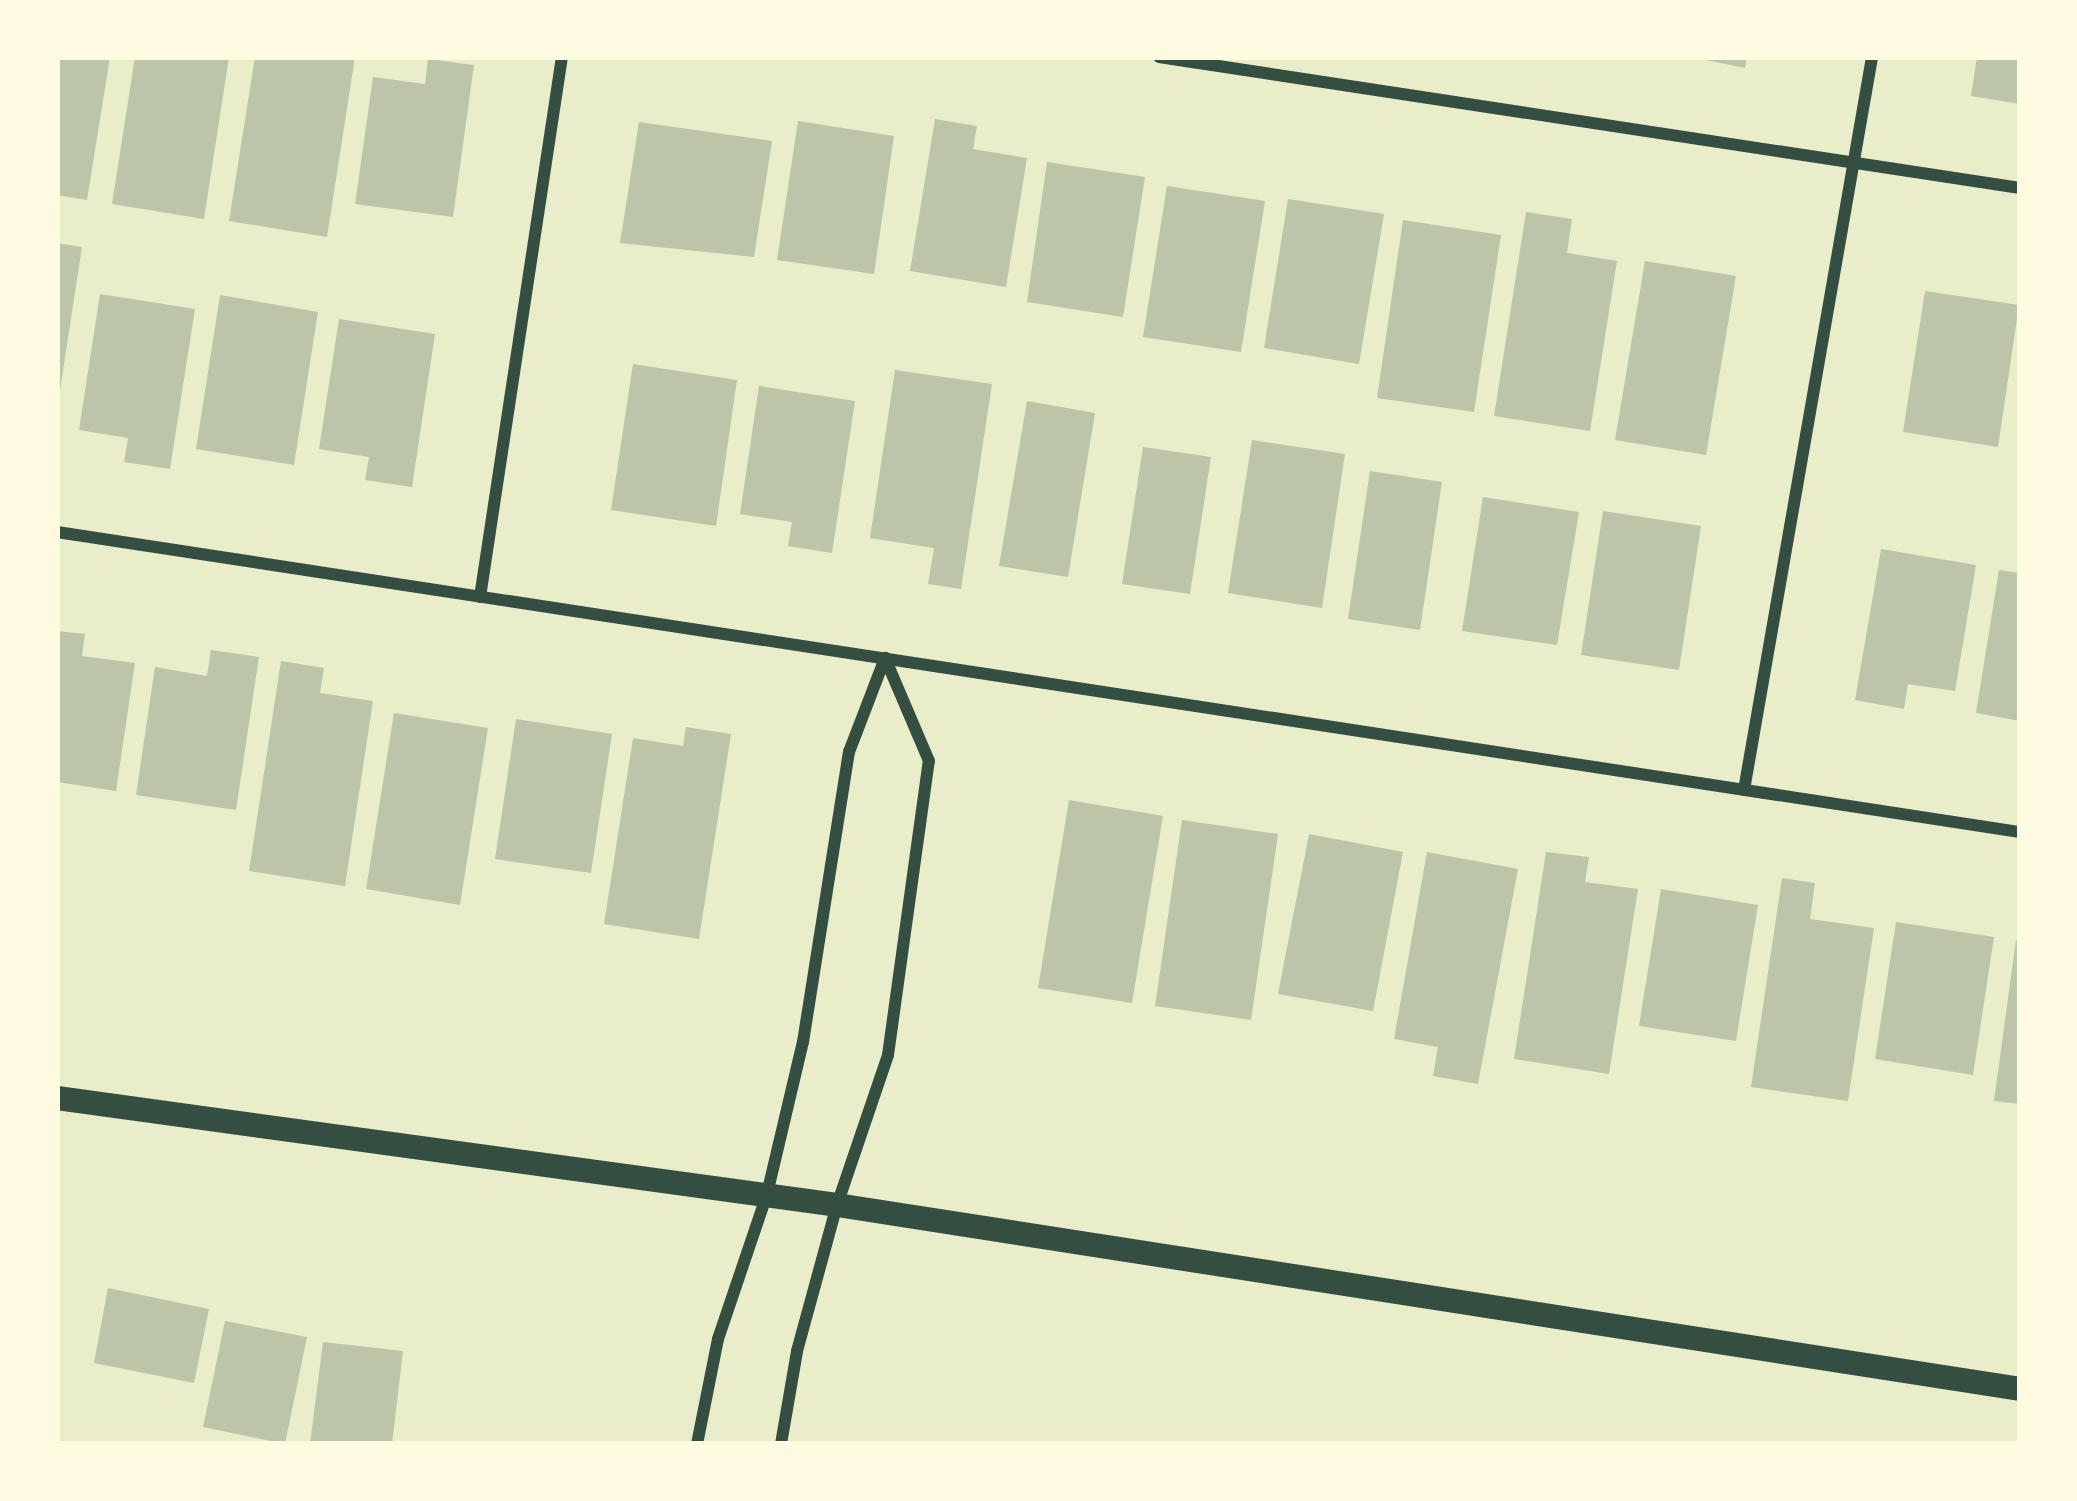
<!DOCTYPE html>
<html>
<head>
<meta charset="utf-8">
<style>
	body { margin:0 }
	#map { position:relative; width:2077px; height:1501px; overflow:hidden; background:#e9edc9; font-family:"Sofia Sans Condensed",sans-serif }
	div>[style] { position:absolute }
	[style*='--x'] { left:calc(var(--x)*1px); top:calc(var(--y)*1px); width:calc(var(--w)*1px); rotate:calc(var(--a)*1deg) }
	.building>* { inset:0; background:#bcc5a7 }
	.minor>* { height:12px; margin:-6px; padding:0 6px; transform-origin:6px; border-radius:6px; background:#344e41 }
	.secondary>* { height:24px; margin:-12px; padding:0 12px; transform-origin:12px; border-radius:12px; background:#344e41 }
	span { translate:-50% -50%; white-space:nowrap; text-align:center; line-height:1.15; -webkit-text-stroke:9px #fefae0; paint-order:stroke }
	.frame { position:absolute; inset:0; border:60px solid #fefae0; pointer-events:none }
</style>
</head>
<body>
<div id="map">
	<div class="building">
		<div style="clip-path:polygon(57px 57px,110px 57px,87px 200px,57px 195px)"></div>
		<div style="clip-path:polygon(135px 57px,229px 57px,204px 219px,112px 204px)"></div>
		<div style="clip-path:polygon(255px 57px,355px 57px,327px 237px,229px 221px)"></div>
		<div style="clip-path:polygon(1691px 57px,1747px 57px,1745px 68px)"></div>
		<div style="clip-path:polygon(1977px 57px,2020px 57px,2020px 104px,1971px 96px)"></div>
		<div style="clip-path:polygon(428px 59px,474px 65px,453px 217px,355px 204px,373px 77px,425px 84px)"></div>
		<div style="clip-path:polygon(935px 119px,977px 126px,973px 149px,1027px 158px,1006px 287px,910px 271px)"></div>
		<div style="clip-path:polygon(798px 121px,894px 136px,874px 274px,777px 260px)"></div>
		<div style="clip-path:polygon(639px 122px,772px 141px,754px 257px,620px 243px)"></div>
		<div style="clip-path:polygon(1047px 162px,1145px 177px,1123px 317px,1027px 302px)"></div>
		<div style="clip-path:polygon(1167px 186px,1265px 201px,1241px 352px,1143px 337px)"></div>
		<div style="clip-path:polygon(1288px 199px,1384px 214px,1359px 364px,1264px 348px)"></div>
		<div style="clip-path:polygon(1526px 212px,1572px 219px,1567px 253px,1617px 261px,1590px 431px,1494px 416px)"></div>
		<div style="clip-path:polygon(1403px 220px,1501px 235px,1474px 412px,1377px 398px)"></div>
		<div style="clip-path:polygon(57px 243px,82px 247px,60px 390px,57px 390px)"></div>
		<div style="clip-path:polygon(1645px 261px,1736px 276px,1706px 455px,1615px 440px)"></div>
		<div style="clip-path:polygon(1925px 291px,2019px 305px,1998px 447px,1903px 432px)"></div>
		<div style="clip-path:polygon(100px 294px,195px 309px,170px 469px,124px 462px,128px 438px,79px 430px)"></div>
		<div style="clip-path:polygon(220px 295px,318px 312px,294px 465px,196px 449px)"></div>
		<div style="clip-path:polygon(339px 319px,435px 334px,412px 487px,365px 480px,369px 457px,319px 449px)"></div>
		<div style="clip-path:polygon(633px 364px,737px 380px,716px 526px,611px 510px)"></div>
		<div style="clip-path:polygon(895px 370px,992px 384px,961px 589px,928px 584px,934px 548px,870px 538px)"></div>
		<div style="clip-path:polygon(759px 386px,855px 401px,832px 553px,788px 546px,792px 522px,740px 514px)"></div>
		<div style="clip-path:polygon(1027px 401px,1095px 413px,1068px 577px,999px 566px)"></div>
		<div style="clip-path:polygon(1252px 440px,1345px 454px,1322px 608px,1228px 593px)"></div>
		<div style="clip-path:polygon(1143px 447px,1211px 457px,1190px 594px,1122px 584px)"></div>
		<div style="clip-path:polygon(1370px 471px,1442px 482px,1420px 630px,1348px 619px)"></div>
		<div style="clip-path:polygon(1483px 497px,1579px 512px,1557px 645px,1462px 631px)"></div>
		<div style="clip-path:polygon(1603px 511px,1701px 526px,1679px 670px,1581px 655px)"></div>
		<div style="clip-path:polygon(1881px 549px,1976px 565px,1955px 691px,1908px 684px,1904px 709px,1855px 700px)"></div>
		<div style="clip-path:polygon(1999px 570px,2020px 573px,2020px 721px,1976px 713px)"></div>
		<div style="clip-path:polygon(57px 631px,85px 634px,82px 656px,135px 663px,116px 791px,57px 782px)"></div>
		<div style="clip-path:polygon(211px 650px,259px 657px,236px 810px,136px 795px,155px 667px,207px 676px)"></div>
		<div style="clip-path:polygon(281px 661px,324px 668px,320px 693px,373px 701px,345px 886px,249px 871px)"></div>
		<div style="clip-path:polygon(394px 713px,488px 728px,460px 905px,366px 889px)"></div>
		<div style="clip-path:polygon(516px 719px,612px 734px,591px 873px,495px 859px)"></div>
		<div style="clip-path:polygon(686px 727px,731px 734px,699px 939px,604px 924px,633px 738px,683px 746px)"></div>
		<div style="clip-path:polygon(1069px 800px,1163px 816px,1132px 1003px,1038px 988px)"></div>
		<div style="clip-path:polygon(1182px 820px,1278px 834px,1251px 1020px,1155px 1006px)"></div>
		<div style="clip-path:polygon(1309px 834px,1403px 852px,1373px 1011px,1278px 994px)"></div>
		<div style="clip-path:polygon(1427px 852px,1518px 869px,1478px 1084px,1433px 1076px,1438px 1047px,1394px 1039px)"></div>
		<div style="clip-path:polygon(1546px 852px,1589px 857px,1585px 882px,1638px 889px,1609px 1074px,1514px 1059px)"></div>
		<div style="clip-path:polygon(1782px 878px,1815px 883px,1810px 919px,1874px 928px,1848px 1101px,1751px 1087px)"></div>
		<div style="clip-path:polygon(1661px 889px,1758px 905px,1736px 1041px,1639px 1026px)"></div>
		<div style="clip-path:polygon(1896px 922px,1994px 937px,1973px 1075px,1875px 1059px)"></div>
		<div style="clip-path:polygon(2016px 940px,2020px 941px,2020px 1104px,1994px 1101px)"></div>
		<div style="clip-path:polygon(108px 1288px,209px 1309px,194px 1383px,94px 1363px)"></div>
		<div style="clip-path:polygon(225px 1321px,307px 1337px,285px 1444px,203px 1427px)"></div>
		<div style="clip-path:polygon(323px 1342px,403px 1351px,392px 1444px,310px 1444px)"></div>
	</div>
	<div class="minor">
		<div style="--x:1159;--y:57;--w:871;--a:8.65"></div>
		<div style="--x:57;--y:532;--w:1986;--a:8.69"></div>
		<div style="--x:480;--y:597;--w:546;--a:-81.37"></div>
		<div style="--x:1744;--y:790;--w:744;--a:-80.09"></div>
		<div style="--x:697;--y:1444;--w:107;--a:-78.7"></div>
		<div style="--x:718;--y:1339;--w:153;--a:-71.3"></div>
		<div style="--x:767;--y:1194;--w:156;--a:-76.7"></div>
		<div style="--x:803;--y:1042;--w:294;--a:-81"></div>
		<div style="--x:849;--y:752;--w:101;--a:-69"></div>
		<div style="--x:781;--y:1444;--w:94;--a:-80.2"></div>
		<div style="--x:797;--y:1351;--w:151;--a:-74.7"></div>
		<div style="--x:837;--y:1205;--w:158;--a:-71.2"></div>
		<div style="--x:888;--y:1055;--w:297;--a:-82.1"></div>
		<div style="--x:929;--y:761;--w:112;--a:-113.1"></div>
	</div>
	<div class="secondary">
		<div style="--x:57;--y:1098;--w:787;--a:7.81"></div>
		<div style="--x:837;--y:1205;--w:1197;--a:8.84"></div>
	</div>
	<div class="frame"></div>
</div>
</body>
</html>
